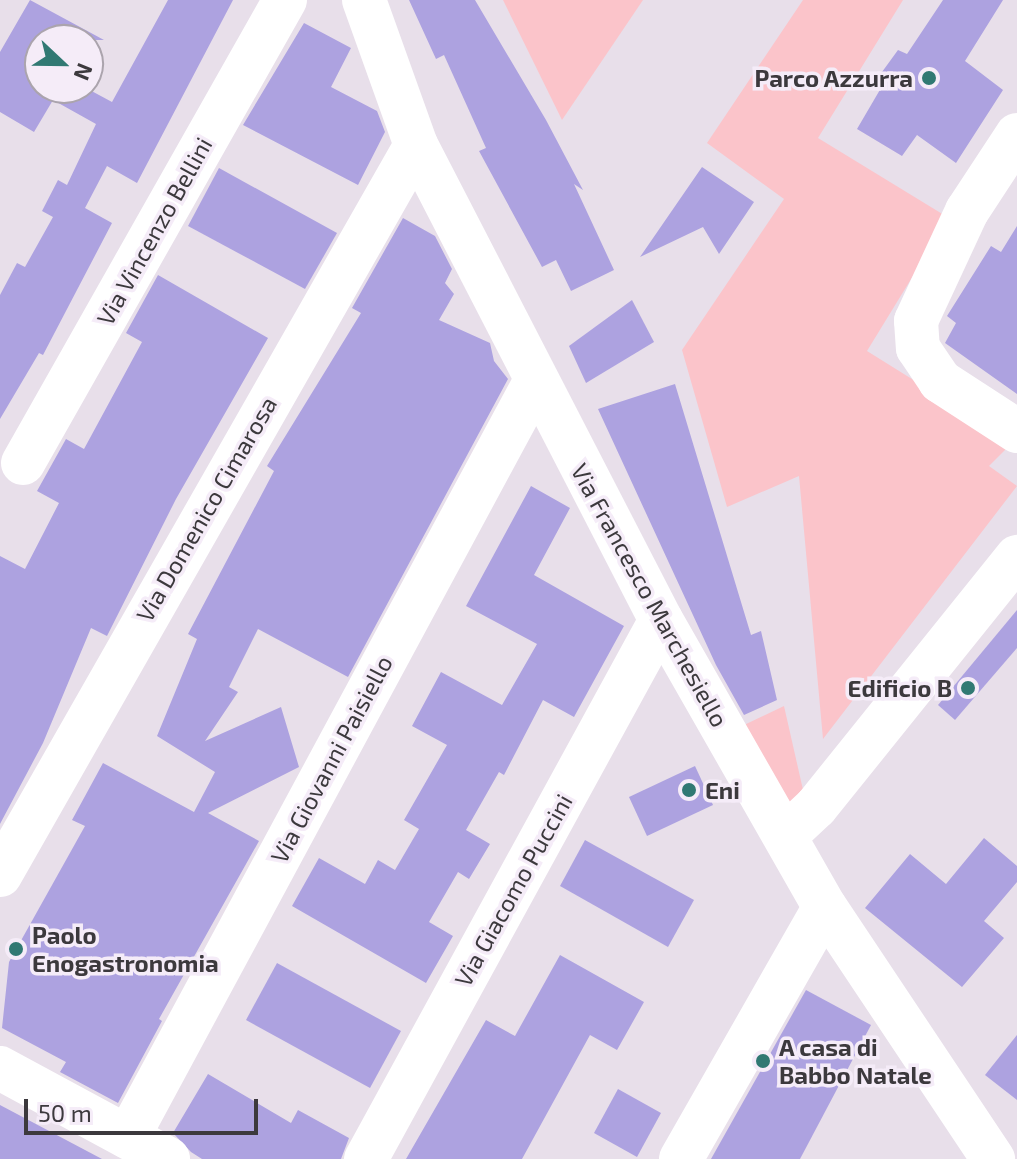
<!DOCTYPE html>
<html>
<head>
<meta charset="utf-8">
<style>
	body { margin:0 }
	#map { position:relative; width:1017px; height:1159px; overflow:hidden; background:#e8dfea; font-family:"Exo 2",sans-serif }
	div>[style] { position:absolute }
	[style*='--x'] { left:calc(var(--x)*1px); top:calc(var(--y)*1px); width:calc(var(--w)*1px); rotate:calc(var(--a)*1deg) }
	.green>* { inset:0; background:#fbc4ca }
	.building>* { inset:0; background:#ada2e0 }
	.minor>* { height:44px; margin:-22px; padding:0 22px; transform-origin:22px; border-radius:22px; background:#fff }
	.dots>* { width:22px; height:22px; translate:-50% -50%; box-sizing:border-box; border:4px solid #f5ecf8; border-radius:50% }
	span { translate:-50% -50%; white-space:nowrap; text-align:center; line-height:1.15; -webkit-text-stroke:7px #f5ecf8; paint-order:stroke }
	.poi-label { font-size:24px; color:#3c393d; font-weight:700 }
	.right { translate:-100% -50%; text-align:right }
	.left { translate:0 -50%; text-align:left }
	.street-label { font-size:24px; color:#3c393d }
	.north { position:absolute; left:24px; top:24px; width:80px; height:80px; box-sizing:border-box; background:#f5ecf8; border:2px solid #aba4ad; border-radius:50%; rotate:112deg; font-size:22px; font-weight:700; line-height:32px; text-align:center; color:#3c393d }
	.north::after { content:''; display:block; margin:auto; width:28px; height:36px; background:#317973; clip-path:polygon(50% 0,100% 100%,50% 72%,0 100%) }
	.scale { position:absolute; left:24px; top:1099px; width:234px; height:36px; box-sizing:border-box; border:4px solid #3c393d; border-top:0; padding-left:10px; font-size:24px; line-height:28px; white-space:nowrap; color:#3c393d; -webkit-text-stroke:6px #f5ecf8; paint-order:stroke }
</style>
</head>
<body>
<div id="map">
	<div class="green">
		<div style="clip-path:polygon(503px 0,643px 0,562px 120px)"></div>
		<div style="clip-path:polygon(803px 0,903px 0,818px 138px,944px 215px,946px 222px,867px 351px,1013px 442px,989px 466px,1017px 486px,823px 739px,799px 476px,727px 507px,682px 350px,784px 199px,707px 143px)"></div>
		<div style="clip-path:polygon(784px 706px,806px 803px,786px 823px,744px 725px)"></div>
	</div>
	<div class="building">
		<div style="clip-path:polygon(30px 0,104px 40px,40px 40px,40px 88px,86px 88px,112px 102px,168px 0,233px 0,137px 183px,107px 166px,85px 208px,112px 223px,43px 355px,39px 353px,0 419px,0 295px,17px 263px,25px 267px,53px 217px,42px 211px,58px 180px,67px 185px,96px 124px,53px 100px,34px 132px,0 112px,0 52px)"></div>
		<div style="clip-path:polygon(409px 0,475px 0,546px 120px,583px 190px,574px 184px,614px 270px,571px 291px,556px 260px,542px 267px,479px 151px,486px 148px,444px 55px,436px 59px)"></div>
		<div style="clip-path:polygon(943px 0,1003px 0,965px 61px,1003px 90px,956px 163px,917px 135px,902px 156px,857px 129px,888px 76px,882px 72px,898px 50px,907px 54px)"></div>
		<div style="clip-path:polygon(304px 23px,351px 48px,331px 87px,377px 111px,385px 132px,358px 185px,243px 125px)"></div>
		<div style="clip-path:polygon(702px 167px,754px 202px,719px 254px,703px 227px,640px 257px)"></div>
		<div style="clip-path:polygon(219px 168px,337px 233px,305px 289px,188px 226px)"></div>
		<div style="clip-path:polygon(403px 218px,435px 236px,452px 269px,445px 283px,454px 294px,439px 320px,490px 343px,494px 361px,508px 379px,348px 677px,258px 629px,229px 687px,238px 692px,205px 741px,281px 707px,299px 767px,208px 813px,259px 841px,159px 1019px,162px 1021px,118px 1103px,60px 1072px,66px 1062px,2px 1028px,9px 962px,85px 826px,72px 820px,103px 763px,194px 812px,215px 772px,157px 736px,197px 639px,188px 634px,274px 471px,267px 466px,361px 313px,352px 308px)"></div>
		<div style="clip-path:polygon(1017px 226px,1017px 394px,945px 343px,956px 323px,947px 316px,991px 246px,1001px 252px)"></div>
		<div style="clip-path:polygon(158px 275px,268px 338px,176px 499px,107px 636px,91px 628px,43px 743px,0 824px,0 556px,25px 569px,59px 503px,37px 491px,66px 439px,84px 449px,142px 342px,126px 333px)"></div>
		<div style="clip-path:polygon(632px 300px,654px 342px,586px 383px,569px 346px)"></div>
		<div style="clip-path:polygon(675px 384px,751px 635px,761px 631px,777px 700px,744px 715px,716px 665px,598px 409px)"></div>
		<div style="clip-path:polygon(531px 486px,570px 508px,534px 575px,624px 626px,574px 717px,543px 700px,504px 775px,499px 772px,466px 830px,490px 844px,469px 879px,458px 872px,429px 922px,453px 936px,426px 983px,292px 906px,319px 858px,365px 884px,378px 860px,395px 870px,419px 829px,404px 820px,447px 745px,412px 726px,441px 672px,502px 705px,537px 644px,466px 606px)"></div>
		<div style="clip-path:polygon(1017px 610px,1017px 648px,955px 720px,938px 705px)"></div>
		<div style="clip-path:polygon(695px 766px,713px 805px,647px 836px,629px 797px)"></div>
		<div style="clip-path:polygon(984px 838px,1017px 866px,1017px 882px,984px 921px,1004px 938px,962px 987px,865px 908px,910px 854px,946px 884px)"></div>
		<div style="clip-path:polygon(585px 840px,694px 900px,668px 947px,560px 886px)"></div>
		<div style="clip-path:polygon(560px 955px,644px 1002px,617px 1050px,590px 1035px,522px 1159px,406px 1159px,486px 1020px,515px 1036px)"></div>
		<div style="clip-path:polygon(277px 963px,401px 1031px,370px 1088px,246px 1020px)"></div>
		<div style="clip-path:polygon(806px 990px,871px 1025px,800px 1159px,711px 1159px)"></div>
		<div style="clip-path:polygon(1017px 1035px,1017px 1100px,985px 1075px)"></div>
		<div style="clip-path:polygon(208px 1074px,291px 1123px,298px 1110px,349px 1138px,341px 1159px,202px 1159px,191px 1152px,173px 1133px)"></div>
		<div style="clip-path:polygon(618px 1089px,661px 1113px,637px 1157px,594px 1133px)"></div>
		<div style="clip-path:polygon(0 1105px,102px 1159px,0 1159px)"></div>
	</div>
	<div class="minor">
		<div style="--x:364;--y:0;--w:154;--a:70.3"></div>
		<div style="--x:416;--y:145;--w:534;--a:62.72"></div>
		<div style="--x:661;--y:620;--w:331;--a:60.3"></div>
		<div style="--x:825;--y:907;--w:303;--a:56.3"></div>
		<div style="--x:1017;--y:135;--w:91;--a:123.3"></div>
		<div style="--x:967;--y:211;--w:121;--a:114.9"></div>
		<div style="--x:916;--y:321;--w:27;--a:86"></div>
		<div style="--x:918;--y:348;--w:40;--a:56"></div>
		<div style="--x:940;--y:381;--w:92;--a:33"></div>
		<div style="--x:23;--y:463;--w:532;--a:-60.5"></div>
		<div style="--x:785;--y:836;--w:42;--a:-43.1"></div>
		<div style="--x:816;--y:807;--w:321;--a:-51.2"></div>
		<div style="--x:0;--y:875;--w:840;--a:-60.32"></div>
		<div style="--x:0;--y:1068;--w:191;--a:28.4"></div>
		<div style="--x:128;--y:1137;--w:858;--a:-61.67"></div>
		<div style="--x:366;--y:1159;--w:614;--a:-61.31"></div>
		<div style="--x:681;--y:1159;--w:290;--a:-60.3"></div>
	</div>
	<div class="dots">
		<div style="left:929px;top:78px;background:#317973"></div>
		<div style="left:968px;top:688px;background:#317973"></div>
		<div style="left:689px;top:790px;background:#317973"></div>
		<div style="left:16px;top:949px;background:#317973"></div>
		<div style="left:763px;top:1061px;background:#317973"></div>
	</div>
	<div class="poi-label">
		<span class="right" style="left:913px;top:78px">Parco Azzurra</span>
		<span class="right" style="left:952px;top:688px">Edificio B</span>
		<span class="left" style="left:705px;top:790px">Eni</span>
		<span class="left" style="left:32px;top:949px">Paolo<br>Enogastronomia</span>
		<span class="left" style="left:779px;top:1061px">A casa di<br>Babbo Natale</span>
	</div>
	<div class="street-label">
		<span style="left:154px;top:231px;rotate:-61deg">Via Vincenzo Bellini</span>
		<span style="left:206px;top:509px;rotate:-60deg">Via Domenico Cimarosa</span>
		<span style="left:650px;top:595px;rotate:61deg">Via Francesco Marchesiello</span>
		<span style="left:331px;top:759px;rotate:-62deg">Via Giovanni Paisiello</span>
		<span style="left:513px;top:890px;rotate:-61deg">Via Giacomo Puccini</span>
	</div>
	<div class="north">N</div>
	<div class="scale">50 m</div>
</div>
</body>
</html>
